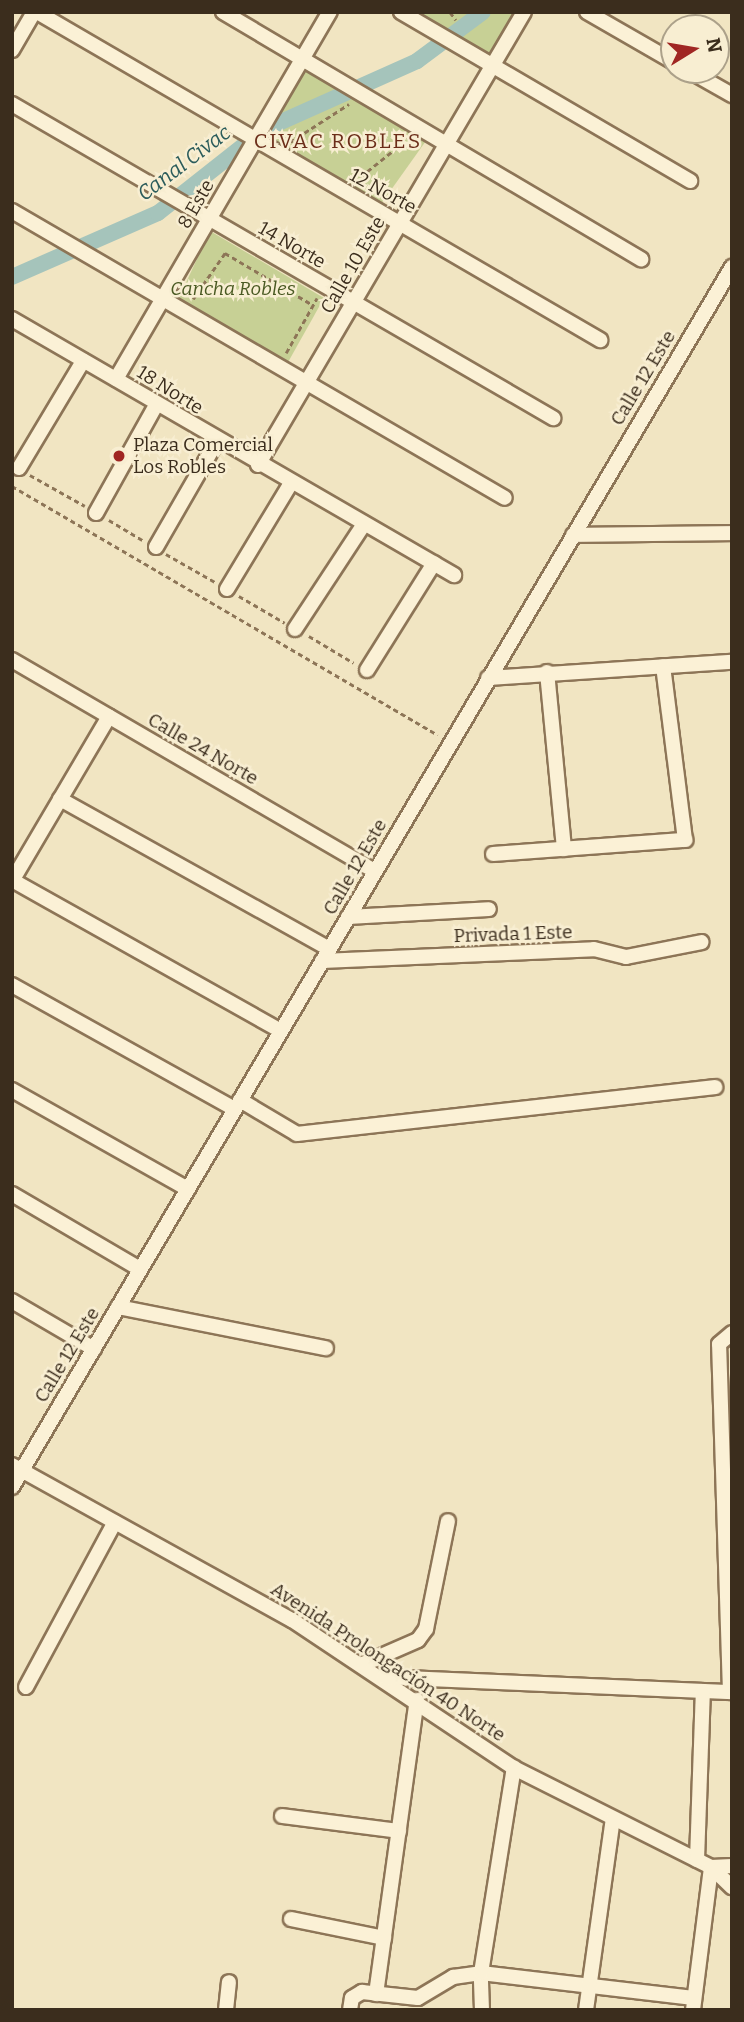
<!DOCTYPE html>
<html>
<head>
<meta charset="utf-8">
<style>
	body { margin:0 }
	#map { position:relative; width:744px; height:2022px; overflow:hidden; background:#f1e5c2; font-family:Bitter,serif }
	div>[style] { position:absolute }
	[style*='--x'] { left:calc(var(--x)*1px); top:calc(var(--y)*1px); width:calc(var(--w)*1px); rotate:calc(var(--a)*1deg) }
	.green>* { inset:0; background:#c7d095 }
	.canal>* { height:16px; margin:-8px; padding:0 8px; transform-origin:8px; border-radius:8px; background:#a5c4bb }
	.path>* { height:2.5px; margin-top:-1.25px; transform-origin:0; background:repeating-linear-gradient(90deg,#8d7557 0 5px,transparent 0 8.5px) }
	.roads { filter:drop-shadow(2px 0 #8d7557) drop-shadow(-2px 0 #8d7557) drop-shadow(0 2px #8d7557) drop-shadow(0 -2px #8d7557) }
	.minor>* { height:14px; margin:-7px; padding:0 7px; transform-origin:7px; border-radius:7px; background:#fbf1d6 }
	.dots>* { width:19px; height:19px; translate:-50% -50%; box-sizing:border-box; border:4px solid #f8eed2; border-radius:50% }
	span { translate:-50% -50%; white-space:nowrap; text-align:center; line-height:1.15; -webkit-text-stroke:5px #f8eed2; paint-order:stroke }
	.street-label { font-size:19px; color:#3b2d1d }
	.park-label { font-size:19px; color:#495922; font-style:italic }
	.poi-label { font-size:19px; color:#3b2d1d }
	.left { translate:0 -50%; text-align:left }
	.neighbourhood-label { font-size:21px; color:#6b2d19; letter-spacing:2px }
	.water-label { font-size:21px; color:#2b5c5b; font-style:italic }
	.frame { position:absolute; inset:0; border:14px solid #3b2d1d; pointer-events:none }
	.north { position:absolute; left:660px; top:14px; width:70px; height:70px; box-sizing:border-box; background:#f8eed2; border:2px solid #aca18a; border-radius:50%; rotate:79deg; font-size:19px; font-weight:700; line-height:28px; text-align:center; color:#3b2d1d }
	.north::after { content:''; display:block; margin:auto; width:24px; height:32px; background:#a02623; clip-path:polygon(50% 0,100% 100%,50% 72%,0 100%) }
</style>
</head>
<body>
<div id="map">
	<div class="green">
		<div style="clip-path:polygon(415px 12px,512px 12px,512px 30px,493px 61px)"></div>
		<div style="clip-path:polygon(305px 71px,343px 86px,428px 138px,381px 204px,261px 138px)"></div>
		<div style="clip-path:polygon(210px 231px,324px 298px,287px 364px,177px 302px)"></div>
	</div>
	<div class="canal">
		<div style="--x:12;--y:277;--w:159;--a:-23.7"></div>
		<div style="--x:158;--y:213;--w:134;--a:-38.3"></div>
		<div style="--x:263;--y:130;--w:169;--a:-24.1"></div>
		<div style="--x:417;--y:61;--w:82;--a:-36.6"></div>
	</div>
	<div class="path">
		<div style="--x:450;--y:12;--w:10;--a:53"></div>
		<div style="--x:290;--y:142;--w:70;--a:-32.8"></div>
		<div style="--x:354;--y:182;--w:70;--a:-38.7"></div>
		<div style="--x:193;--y:299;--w:56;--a:-55.2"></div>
		<div style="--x:225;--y:253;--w:102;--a:30.6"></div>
		<div style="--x:286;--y:353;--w:63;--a:-60.6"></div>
		<div style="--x:30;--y:475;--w:63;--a:29.4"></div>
		<div style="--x:12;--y:486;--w:493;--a:30.3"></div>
		<div style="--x:109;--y:520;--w:39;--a:31"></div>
		<div style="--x:166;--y:554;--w:56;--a:29.7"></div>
		<div style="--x:239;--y:596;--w:53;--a:30.4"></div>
		<div style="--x:309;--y:636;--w:52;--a:31"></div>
	</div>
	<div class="roads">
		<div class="minor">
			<div style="--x:37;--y:12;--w:652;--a:30.22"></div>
			<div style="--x:223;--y:12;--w:486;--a:30.6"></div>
			<div style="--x:401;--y:12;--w:335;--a:30.3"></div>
			<div style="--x:587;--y:12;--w:100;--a:29.9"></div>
			<div style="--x:12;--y:50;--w:44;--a:-59.9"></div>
			<div style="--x:688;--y:70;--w:51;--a:29.6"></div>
			<div style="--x:12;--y:104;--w:626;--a:30.13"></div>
			<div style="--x:12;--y:211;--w:570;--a:30.21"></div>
			<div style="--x:12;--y:319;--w:511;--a:30.08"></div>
			<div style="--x:116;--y:379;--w:425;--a:-59.8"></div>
			<div style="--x:258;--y:465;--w:525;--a:-59.58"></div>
			<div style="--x:19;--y:468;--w:125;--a:-59.1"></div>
			<div style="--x:96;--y:513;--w:124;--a:-60.9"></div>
			<div style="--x:573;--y:535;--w:159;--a:-0.7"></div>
			<div style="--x:156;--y:547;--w:122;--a:-60.1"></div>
			<div style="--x:227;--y:589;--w:124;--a:-58.9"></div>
			<div style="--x:295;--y:629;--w:126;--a:-56.7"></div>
			<div style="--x:12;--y:660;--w:420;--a:30.2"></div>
			<div style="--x:367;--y:670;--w:126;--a:-57.9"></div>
			<div style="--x:547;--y:672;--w:178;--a:84.5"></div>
			<div style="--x:488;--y:678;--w:245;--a:-3.8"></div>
			<div style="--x:60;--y:799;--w:308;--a:29.1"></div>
			<div style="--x:493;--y:854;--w:193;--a:-4.2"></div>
			<div style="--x:685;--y:840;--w:175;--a:-97.2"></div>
			<div style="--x:12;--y:880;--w:308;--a:29.3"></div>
			<div style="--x:12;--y:881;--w:191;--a:-59.5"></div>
			<div style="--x:348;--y:917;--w:141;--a:-3.2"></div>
			<div style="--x:322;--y:961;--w:272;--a:-2.5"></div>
			<div style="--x:594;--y:949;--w:33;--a:14"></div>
			<div style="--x:626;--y:957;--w:77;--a:-11.2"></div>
			<div style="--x:12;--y:985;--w:255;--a:29.1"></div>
			<div style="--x:12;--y:1090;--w:202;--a:29.4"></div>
			<div style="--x:240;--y:1100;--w:66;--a:30.8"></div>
			<div style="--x:297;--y:1134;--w:421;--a:-6.4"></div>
			<div style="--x:12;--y:1194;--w:148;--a:30.4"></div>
			<div style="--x:12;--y:1301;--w:95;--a:30.3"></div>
			<div style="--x:118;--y:1307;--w:212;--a:11.2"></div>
			<div style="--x:12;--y:1465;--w:320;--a:29"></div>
			<div style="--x:292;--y:1620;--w:267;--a:33.7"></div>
			<div style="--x:514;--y:1768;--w:220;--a:26.7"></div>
			<div style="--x:711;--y:1867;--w:29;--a:44"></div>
			<div style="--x:12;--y:1487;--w:1417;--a:-59.45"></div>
			<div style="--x:363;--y:1664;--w:60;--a:-23.6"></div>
			<div style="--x:418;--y:1640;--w:14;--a:-54"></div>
			<div style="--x:426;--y:1629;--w:110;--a:-78.5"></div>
			<div style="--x:384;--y:1677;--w:348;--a:2.5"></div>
			<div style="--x:26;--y:1687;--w:187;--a:-61.7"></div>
			<div style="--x:730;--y:1692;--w:348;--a:-91.8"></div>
			<div style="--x:719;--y:1344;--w:17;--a:-40"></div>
			<div style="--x:282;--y:1816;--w:118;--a:7.3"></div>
			<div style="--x:697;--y:1860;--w:169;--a:-88"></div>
			<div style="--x:291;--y:1919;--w:95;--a:11.5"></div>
			<div style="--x:376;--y:1994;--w:297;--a:-82.1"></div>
			<div style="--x:226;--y:2010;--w:28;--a:-84"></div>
			<div style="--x:350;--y:2010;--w:12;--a:-81"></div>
			<div style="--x:352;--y:1998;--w:12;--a:-31"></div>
			<div style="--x:362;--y:1992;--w:56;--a:6.1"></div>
			<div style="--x:418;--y:1998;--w:41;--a:-31"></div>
			<div style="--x:453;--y:1977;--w:28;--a:-8"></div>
			<div style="--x:481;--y:1973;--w:214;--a:6.7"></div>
			<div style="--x:482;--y:2010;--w:37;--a:-92"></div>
			<div style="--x:481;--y:1973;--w:208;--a:-80.9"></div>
			<div style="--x:586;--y:2010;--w:193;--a:-82"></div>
			<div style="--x:693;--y:2010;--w:144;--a:-82.8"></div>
			<div style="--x:711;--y:1867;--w:21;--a:-3"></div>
		</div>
	</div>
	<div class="dots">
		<div style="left:119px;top:456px;background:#a02623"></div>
	</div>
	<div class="street-label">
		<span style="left:383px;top:191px;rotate:29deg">12 Norte</span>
		<span style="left:196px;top:204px;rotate:-60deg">8 Este</span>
		<span style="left:292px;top:245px;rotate:30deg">14 Norte</span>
		<span style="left:353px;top:265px;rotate:-60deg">Calle 10 Este</span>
		<span style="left:643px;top:378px;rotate:-59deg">Calle 12 Este</span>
		<span style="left:170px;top:390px;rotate:32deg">18 Norte</span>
		<span style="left:203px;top:749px;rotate:30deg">Calle 24 Norte</span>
		<span style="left:355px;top:867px;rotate:-60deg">Calle 12 Este</span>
		<span style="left:513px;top:934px;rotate:-2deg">Privada 1 Este</span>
		<span style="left:67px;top:1355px;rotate:-59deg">Calle 12 Este</span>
		<span style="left:388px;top:1662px;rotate:33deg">Avenida Prolongación 40 Norte</span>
	</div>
	<div class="park-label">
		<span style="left:233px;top:289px">Cancha Robles</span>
	</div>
	<div class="poi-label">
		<span class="left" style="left:133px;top:456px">Plaza Comercial<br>Los Robles</span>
	</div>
	<div class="neighbourhood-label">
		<span style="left:338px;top:141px">CIVAC ROBLES</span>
	</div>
	<div class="water-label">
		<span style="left:184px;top:163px;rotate:-37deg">Canal Civac</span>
	</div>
	<div class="frame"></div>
	<div class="north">N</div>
</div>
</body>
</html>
